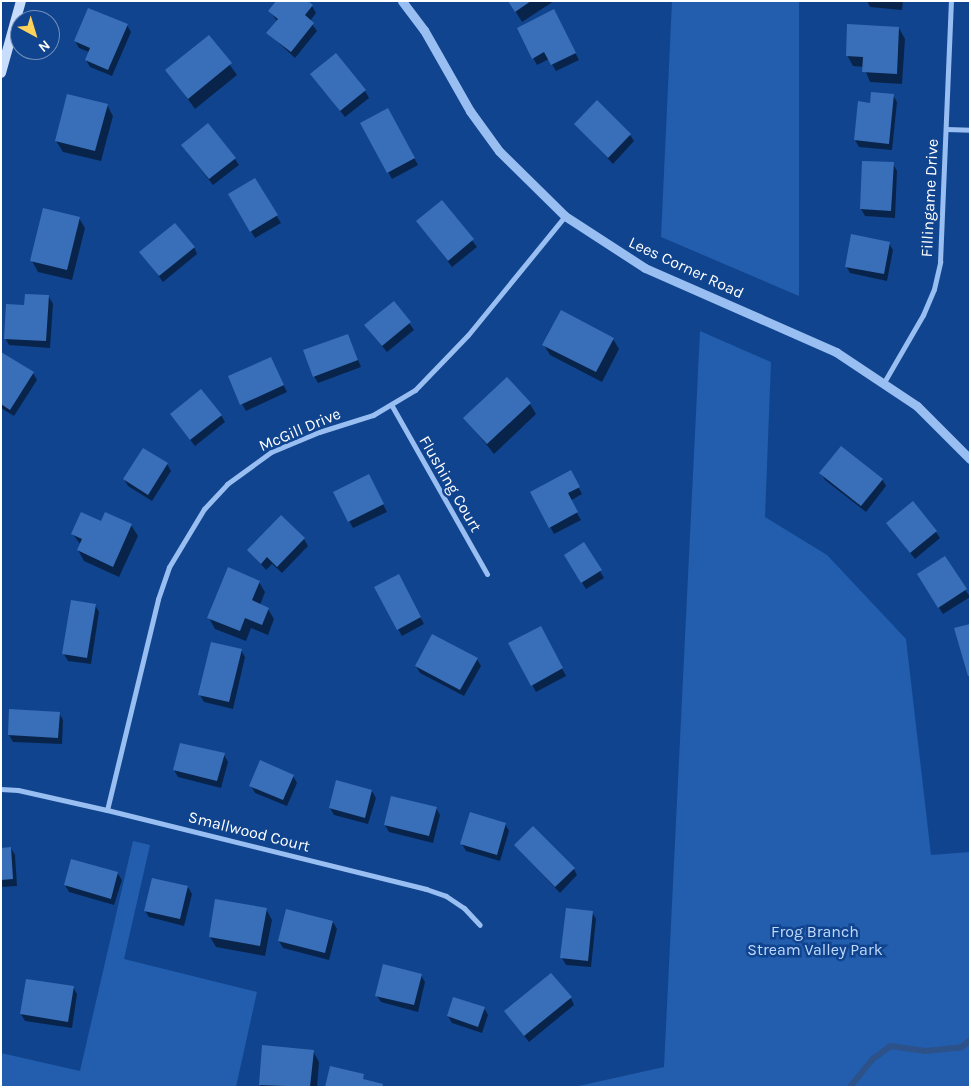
<!DOCTYPE html>
<html>
<head>
<meta charset="utf-8">
<style>
	body { margin:0 }
	#map { position:relative; width:971px; height:1088px; overflow:hidden; background:#11448e; font-family:Karla,sans-serif }
	div>[style] { position:absolute }
	[style*='--x'] { left:calc(var(--x)*1px); top:calc(var(--y)*1px); width:calc(var(--w)*1px); rotate:calc(var(--a)*1deg) }
	.green>* { inset:0; background:#225ead }
	.shadow>* { inset:0; background:#0007 }
	.stream>* { height:6px; margin:-3px; padding:0 3px; transform-origin:3px; border-radius:3px; background:#2c5289 }
	.building>* { inset:0; background:#396fb8 }
	.minor>* { height:5px; margin:-2.5px; padding:0 2.5px; transform-origin:2.5px; border-radius:2.5px; background:#99bff2 }
	.tertiary>* { height:9px; margin:-4.5px; padding:0 4.5px; transform-origin:4.5px; border-radius:4.5px; background:#99bff2 }
	.secondary>* { height:10px; margin:-5px; padding:0 5px; transform-origin:5px; border-radius:5px; background:#c8ddfc }
	span { translate:-50% -50%; white-space:nowrap; text-align:center; line-height:1.15; -webkit-text-stroke:5px #11448e; paint-order:stroke }
	.street-label { font-size:16px; color:#fff }
	.park-label { font-size:16px; color:#c0dafd }
	.frame { position:absolute; inset:0; border:2px solid #fff; pointer-events:none }
	.north { position:absolute; left:10px; top:10px; width:50px; height:50px; box-sizing:border-box; background:#11448e; border:1px solid #708fbb; border-radius:50%; rotate:141deg; font-size:14px; font-weight:700; line-height:20px; text-align:center; color:#fff }
	.north::after { content:''; display:block; margin:auto; width:18px; height:22px; background:#ffd35a; clip-path:polygon(50% 0,100% 100%,50% 72%,0 100%) }
</style>
</head>
<body>
<div id="map">
	<div class="green">
		<div style="clip-path:polygon(672px 1px,799px 1px,799px 296px,661px 237px)"></div>
		<div style="clip-path:polygon(700px 331px,771px 362px,765px 517px,827px 555px,906px 639px,931px 855px,970px 852px,970px 1087px,574px 1087px,664px 1067px)"></div>
		<div style="clip-path:polygon(133px 841px,150px 845px,124px 959px,257px 992px,236px 1087px,1px 1087px,1px 1053px,80px 1071px)"></div>
	</div>
	<div class="shadow">
		<div style="clip-path:polygon(509px 1px,554px 1px,522px 22px)"></div>
		<div style="clip-path:polygon(867px 1px,903px 1px,902px 10px,870px 7px)"></div>
		<div style="clip-path:polygon(312px 6px,316px 13px,310px 21px,317px 31px,295px 58px,268px 33px,277px 21px,270px 11px)"></div>
		<div style="clip-path:polygon(557px 18px,579px 60px,556px 71px,549px 59px,537px 65px,533px 58px)"></div>
		<div style="clip-path:polygon(127px 25px,131px 32px,112px 76px,90px 67px,86px 60px,89px 52px,79px 48px,75px 41px)"></div>
		<div style="clip-path:polygon(899px 28px,905px 39px,902px 84px,870px 82px,864px 67px,853px 66px,847px 55px)"></div>
		<div style="clip-path:polygon(209px 36px,237px 75px,195px 109px,167px 70px)"></div>
		<div style="clip-path:polygon(311px 74px,365px 91px,369px 98px,345px 117px)"></div>
		<div style="clip-path:polygon(893px 95px,897px 102px,892px 150px,859px 147px,855px 140px,872px 104px)"></div>
		<div style="clip-path:polygon(107px 105px,113px 116px,101px 161px,63px 152px,56px 141px)"></div>
		<div style="clip-path:polygon(387px 109px,418px 165px,392px 179px,361px 123px)"></div>
		<div style="clip-path:polygon(575px 124px,630px 135px,634px 141px,613px 164px)"></div>
		<div style="clip-path:polygon(187px 152px,235px 159px,239px 165px,213px 185px)"></div>
		<div style="clip-path:polygon(893px 164px,897px 171px,895px 218px,865px 216px,861px 209px)"></div>
		<div style="clip-path:polygon(254px 179px,281px 223px,255px 238px,229px 195px)"></div>
		<div style="clip-path:polygon(442px 201px,477px 247px,452px 267px,417px 221px)"></div>
		<div style="clip-path:polygon(79px 218px,85px 228px,72px 280px,38px 272px,32px 261px)"></div>
		<div style="clip-path:polygon(889px 243px,893px 250px,887px 281px,850px 273px,846px 266px)"></div>
		<div style="clip-path:polygon(194px 247px,197px 254px,163px 282px,141px 252px)"></div>
		<div style="clip-path:polygon(49px 297px,53px 304px,50px 348px,9px 345px,5px 338px,26px 306px)"></div>
		<div style="clip-path:polygon(394px 302px,414px 330px,387px 352px,370px 332px)"></div>
		<div style="clip-path:polygon(348px 335px,361px 367px,318px 383px,314px 376px)"></div>
		<div style="clip-path:polygon(613px 339px,619px 349px,602px 382px,550px 355px,544px 345px)"></div>
		<div style="clip-path:polygon(1px 354px,33px 373px,37px 380px,14px 416px,1px 408px)"></div>
		<div style="clip-path:polygon(274px 365px,287px 392px,246px 411px,242px 404px)"></div>
		<div style="clip-path:polygon(530px 404px,536px 414px,494px 454px,465px 418px)"></div>
		<div style="clip-path:polygon(171px 415px,221px 415px,225px 422px,195px 446px)"></div>
		<div style="clip-path:polygon(167px 464px,171px 471px,152px 501px,128px 486px,124px 479px)"></div>
		<div style="clip-path:polygon(570px 472px,582px 494px,570px 501px,581px 520px,554px 534px,532px 493px)"></div>
		<div style="clip-path:polygon(821px 473px,882px 479px,886px 486px,866px 512px,825px 480px)"></div>
		<div style="clip-path:polygon(372px 482px,387px 512px,353px 528px,349px 521px)"></div>
		<div style="clip-path:polygon(102px 523px,131px 525px,138px 536px,119px 577px,84px 561px,78px 550px,81px 545px,72px 533px)"></div>
		<div style="clip-path:polygon(892px 530px,936px 532px,940px 538px,915px 559px)"></div>
		<div style="clip-path:polygon(304px 539px,308px 546px,282px 573px,272px 564px,266px 570px,249px 550px)"></div>
		<div style="clip-path:polygon(584px 544px,604px 578px,586px 589px,565px 555px)"></div>
		<div style="clip-path:polygon(945px 558px,970px 597px,943px 614px,922px 581px)"></div>
		<div style="clip-path:polygon(398px 576px,424px 624px,402px 636px,398px 629px)"></div>
		<div style="clip-path:polygon(259px 582px,265px 592px,260px 605px,268px 609px,274px 619px,268px 635px,251px 628px,246px 641px,215px 629px,209px 618px)"></div>
		<div style="clip-path:polygon(95px 605px,99px 612px,91px 664px,68px 661px,64px 654px)"></div>
		<div style="clip-path:polygon(540px 627px,566px 676px,536px 692px,510px 644px)"></div>
		<div style="clip-path:polygon(241px 650px,245px 657px,233px 709px,204px 702px,200px 695px)"></div>
		<div style="clip-path:polygon(477px 659px,481px 666px,464px 696px,420px 673px,416px 666px)"></div>
		<div style="clip-path:polygon(59px 713px,63px 720px,62px 744px,13px 742px,9px 735px)"></div>
		<div style="clip-path:polygon(224px 755px,228px 762px,221px 788px,178px 777px,174px 770px)"></div>
		<div style="clip-path:polygon(293px 776px,297px 783px,287px 806px,255px 793px,251px 786px)"></div>
		<div style="clip-path:polygon(372px 791px,376px 798px,368px 824px,334px 815px,330px 808px)"></div>
		<div style="clip-path:polygon(436px 808px,440px 815px,433px 843px,389px 832px,385px 825px)"></div>
		<div style="clip-path:polygon(505px 824px,509px 831px,500px 861px,466px 851px,462px 844px)"></div>
		<div style="clip-path:polygon(515px 845px,574px 869px,577px 875px,560px 893px)"></div>
		<div style="clip-path:polygon(11px 848px,15px 855px,17px 886px,1px 887px,1px 849px)"></div>
		<div style="clip-path:polygon(118px 874px,122px 880px,114px 905px,69px 892px,65px 885px)"></div>
		<div style="clip-path:polygon(188px 887px,192px 894px,184px 926px,149px 917px,145px 911px)"></div>
		<div style="clip-path:polygon(266px 909px,272px 920px,265px 956px,216px 947px,210px 937px)"></div>
		<div style="clip-path:polygon(592px 912px,596px 919px,591px 967px,566px 965px,562px 958px)"></div>
		<div style="clip-path:polygon(333px 922px,337px 929px,329px 960px,283px 948px,279px 941px)"></div>
		<div style="clip-path:polygon(421px 975px,425px 982px,418px 1012px,381px 1002px,377px 996px)"></div>
		<div style="clip-path:polygon(73px 987px,77px 994px,72px 1028px,25px 1021px,21px 1014px)"></div>
		<div style="clip-path:polygon(571px 998px,574px 1005px,529px 1042px,510px 1018px)"></div>
		<div style="clip-path:polygon(484px 1008px,488px 1015px,482px 1033px,452px 1023px,448px 1016px)"></div>
		<div style="clip-path:polygon(313px 1051px,319px 1062px,317px 1087px,261px 1087px,260px 1084px)"></div>
	</div>
	<div class="stream">
		<div style="--x:850;--y:1087;--w:36;--a:-51"></div>
		<div style="--x:873;--y:1059;--w:21;--a:-37"></div>
		<div style="--x:890;--y:1046;--w:36;--a:8"></div>
		<div style="--x:926;--y:1051;--w:36;--a:-6"></div>
		<div style="--x:962;--y:1047;--w:11;--a:-41"></div>
	</div>
	<div class="building">
		<div style="clip-path:polygon(276px 1px,308px 1px,313px 5px,305px 15px,314px 23px,291px 52px,266px 33px,278px 19px,268px 11px)"></div>
		<div style="clip-path:polygon(508px 1px,531px 1px,515px 12px)"></div>
		<div style="clip-path:polygon(88px 8px,128px 24px,108px 70px,85px 60px,90px 48px,74px 41px)"></div>
		<div style="clip-path:polygon(554px 9px,576px 53px,551px 65px,544px 52px,532px 59px,517px 28px)"></div>
		<div style="clip-path:polygon(847px 24px,899px 27px,897px 74px,862px 72px,863px 57px,846px 56px)"></div>
		<div style="clip-path:polygon(209px 35px,232px 63px,188px 99px,165px 70px)"></div>
		<div style="clip-path:polygon(336px 53px,366px 90px,340px 111px,310px 74px)"></div>
		<div style="clip-path:polygon(871px 92px,894px 94px,889px 144px,854px 140px,858px 101px,870px 103px)"></div>
		<div style="clip-path:polygon(67px 94px,108px 104px,95px 151px,55px 141px)"></div>
		<div style="clip-path:polygon(597px 100px,631px 134px,608px 158px,574px 124px)"></div>
		<div style="clip-path:polygon(388px 108px,415px 158px,387px 173px,360px 123px)"></div>
		<div style="clip-path:polygon(208px 123px,236px 158px,209px 179px,181px 145px)"></div>
		<div style="clip-path:polygon(862px 161px,894px 162px,891px 211px,860px 209px)"></div>
		<div style="clip-path:polygon(255px 178px,278px 215px,250px 232px,228px 194px)"></div>
		<div style="clip-path:polygon(442px 200px,474px 239px,448px 261px,416px 221px)"></div>
		<div style="clip-path:polygon(43px 208px,80px 217px,67px 270px,30px 261px)"></div>
		<div style="clip-path:polygon(175px 223px,195px 247px,159px 276px,139px 252px)"></div>
		<div style="clip-path:polygon(851px 234px,890px 242px,884px 274px,845px 267px)"></div>
		<div style="clip-path:polygon(25px 294px,49px 295px,46px 341px,4px 339px,6px 304px,24px 305px)"></div>
		<div style="clip-path:polygon(394px 301px,411px 322px,382px 346px,364px 325px)"></div>
		<div style="clip-path:polygon(561px 310px,614px 338px,596px 372px,542px 345px)"></div>
		<div style="clip-path:polygon(348px 334px,358px 360px,313px 377px,303px 350px)"></div>
		<div style="clip-path:polygon(1px 352px,34px 372px,10px 410px,1px 404px)"></div>
		<div style="clip-path:polygon(271px 357px,284px 385px,240px 405px,228px 376px)"></div>
		<div style="clip-path:polygon(507px 377px,531px 403px,487px 444px,463px 418px)"></div>
		<div style="clip-path:polygon(201px 389px,222px 415px,190px 440px,170px 414px)"></div>
		<div style="clip-path:polygon(841px 446px,883px 479px,861px 506px,819px 473px)"></div>
		<div style="clip-path:polygon(143px 448px,168px 463px,148px 495px,123px 479px)"></div>
		<div style="clip-path:polygon(571px 470px,580px 487px,568px 493px,578px 512px,549px 528px,530px 492px)"></div>
		<div style="clip-path:polygon(369px 474px,384px 504px,348px 522px,333px 492px)"></div>
		<div style="clip-path:polygon(913px 501px,937px 531px,910px 553px,886px 523px)"></div>
		<div style="clip-path:polygon(81px 512px,101px 521px,105px 512px,132px 524px,113px 567px,77px 550px,82px 539px,71px 534px)"></div>
		<div style="clip-path:polygon(281px 515px,305px 538px,277px 567px,267px 557px,261px 564px,247px 550px)"></div>
		<div style="clip-path:polygon(584px 542px,602px 570px,581px 583px,564px 555px)"></div>
		<div style="clip-path:polygon(945px 556px,967px 589px,938px 608px,917px 574px)"></div>
		<div style="clip-path:polygon(228px 567px,260px 581px,252px 600px,269px 608px,262px 625px,245px 618px,240px 631px,207px 618px)"></div>
		<div style="clip-path:polygon(399px 574px,421px 617px,397px 630px,374px 587px)"></div>
		<div style="clip-path:polygon(71px 600px,96px 604px,87px 658px,62px 654px)"></div>
		<div style="clip-path:polygon(970px 624px,970px 676px,968px 676px,954px 628px)"></div>
		<div style="clip-path:polygon(541px 626px,563px 668px,531px 686px,508px 643px)"></div>
		<div style="clip-path:polygon(432px 634px,478px 658px,460px 690px,415px 666px)"></div>
		<div style="clip-path:polygon(211px 642px,242px 649px,229px 702px,198px 695px)"></div>
		<div style="clip-path:polygon(9px 709px,60px 712px,58px 738px,8px 735px)"></div>
		<div style="clip-path:polygon(180px 743px,225px 753px,217px 781px,173px 770px)"></div>
		<div style="clip-path:polygon(260px 760px,294px 775px,283px 800px,249px 786px)"></div>
		<div style="clip-path:polygon(336px 780px,372px 790px,365px 818px,329px 808px)"></div>
		<div style="clip-path:polygon(391px 796px,437px 807px,429px 836px,384px 825px)"></div>
		<div style="clip-path:polygon(470px 812px,506px 823px,497px 855px,460px 844px)"></div>
		<div style="clip-path:polygon(533px 826px,575px 868px,555px 887px,514px 845px)"></div>
		<div style="clip-path:polygon(11px 847px,13px 879px,1px 880px,1px 848px)"></div>
		<div style="clip-path:polygon(71px 859px,118px 872px,111px 899px,64px 885px)"></div>
		<div style="clip-path:polygon(152px 878px,188px 886px,180px 919px,144px 911px)"></div>
		<div style="clip-path:polygon(215px 899px,267px 908px,260px 946px,209px 937px)"></div>
		<div style="clip-path:polygon(566px 908px,593px 911px,588px 961px,560px 958px)"></div>
		<div style="clip-path:polygon(286px 909px,333px 921px,325px 953px,278px 941px)"></div>
		<div style="clip-path:polygon(383px 964px,422px 974px,414px 1005px,375px 996px)"></div>
		<div style="clip-path:polygon(551px 973px,572px 997px,524px 1036px,504px 1011px)"></div>
		<div style="clip-path:polygon(26px 979px,74px 986px,68px 1022px,20px 1014px)"></div>
		<div style="clip-path:polygon(453px 997px,485px 1007px,478px 1027px,447px 1016px)"></div>
		<div style="clip-path:polygon(262px 1045px,314px 1050px,310px 1087px,259px 1085px)"></div>
		<div style="clip-path:polygon(330px 1066px,364px 1074px,363px 1079px,383px 1084px,382px 1087px,325px 1087px)"></div>
	</div>
	<div class="minor">
		<div style="--x:946;--y:129;--w:24;--a:2"></div>
		<div style="--x:883;--y:384;--w:80;--a:-59.9"></div>
		<div style="--x:923;--y:315;--w:28;--a:-67"></div>
		<div style="--x:934;--y:289;--w:28;--a:-77"></div>
		<div style="--x:940;--y:262;--w:261;--a:-87.6"></div>
		<div style="--x:392;--y:406;--w:193;--a:60.5"></div>
		<div style="--x:1;--y:789;--w:17;--a:3"></div>
		<div style="--x:18;--y:790;--w:91;--a:12.7"></div>
		<div style="--x:107;--y:810;--w:329;--a:13.9"></div>
		<div style="--x:426;--y:889;--w:21;--a:19"></div>
		<div style="--x:446;--y:896;--w:22;--a:34"></div>
		<div style="--x:464;--y:908;--w:23;--a:47"></div>
		<div style="--x:107;--y:810;--w:217;--a:-76.4"></div>
		<div style="--x:158;--y:599;--w:34;--a:-71"></div>
		<div style="--x:169;--y:567;--w:68;--a:-58.9"></div>
		<div style="--x:204;--y:509;--w:34;--a:-47"></div>
		<div style="--x:227;--y:484;--w:54;--a:-36"></div>
		<div style="--x:271;--y:452;--w:52;--a:-22.6"></div>
		<div style="--x:319;--y:432;--w:57;--a:-17.5"></div>
		<div style="--x:373;--y:415;--w:49;--a:-30.8"></div>
		<div style="--x:415;--y:390;--w:76;--a:-46.1"></div>
		<div style="--x:468;--y:335;--w:154;--a:-50.8"></div>
	</div>
	<div class="tertiary">
		<div style="--x:402;--y:1;--w:36;--a:53"></div>
		<div style="--x:424;--y:30;--w:93;--a:60.4"></div>
		<div style="--x:470;--y:111;--w:49;--a:54.1"></div>
		<div style="--x:499;--y:151;--w:93;--a:44.6"></div>
		<div style="--x:565;--y:216;--w:95;--a:33"></div>
		<div style="--x:645;--y:268;--w:209;--a:23.7"></div>
		<div style="--x:836;--y:352;--w:97;--a:33.7"></div>
		<div style="--x:917;--y:406;--w:75;--a:45"></div>
	</div>
	<div class="secondary">
		<div style="--x:1;--y:73;--w:75;--a:-74.5"></div>
	</div>
	<div class="street-label">
		<span style="left:930px;top:198px;rotate:-87deg">Fillingame Drive</span>
		<span style="left:686px;top:268px;rotate:25deg">Lees Corner Road</span>
		<span style="left:300px;top:430px;rotate:-23deg">McGill Drive</span>
		<span style="left:450px;top:484px;rotate:60deg">Flushing Court</span>
		<span style="left:249px;top:832px;rotate:14deg">Smallwood Court</span>
	</div>
	<div class="park-label">
		<span style="left:815px;top:941px">Frog Branch<br>Stream Valley Park</span>
	</div>
	<div class="frame"></div>
	<div class="north">N</div>
</div>
</body>
</html>
